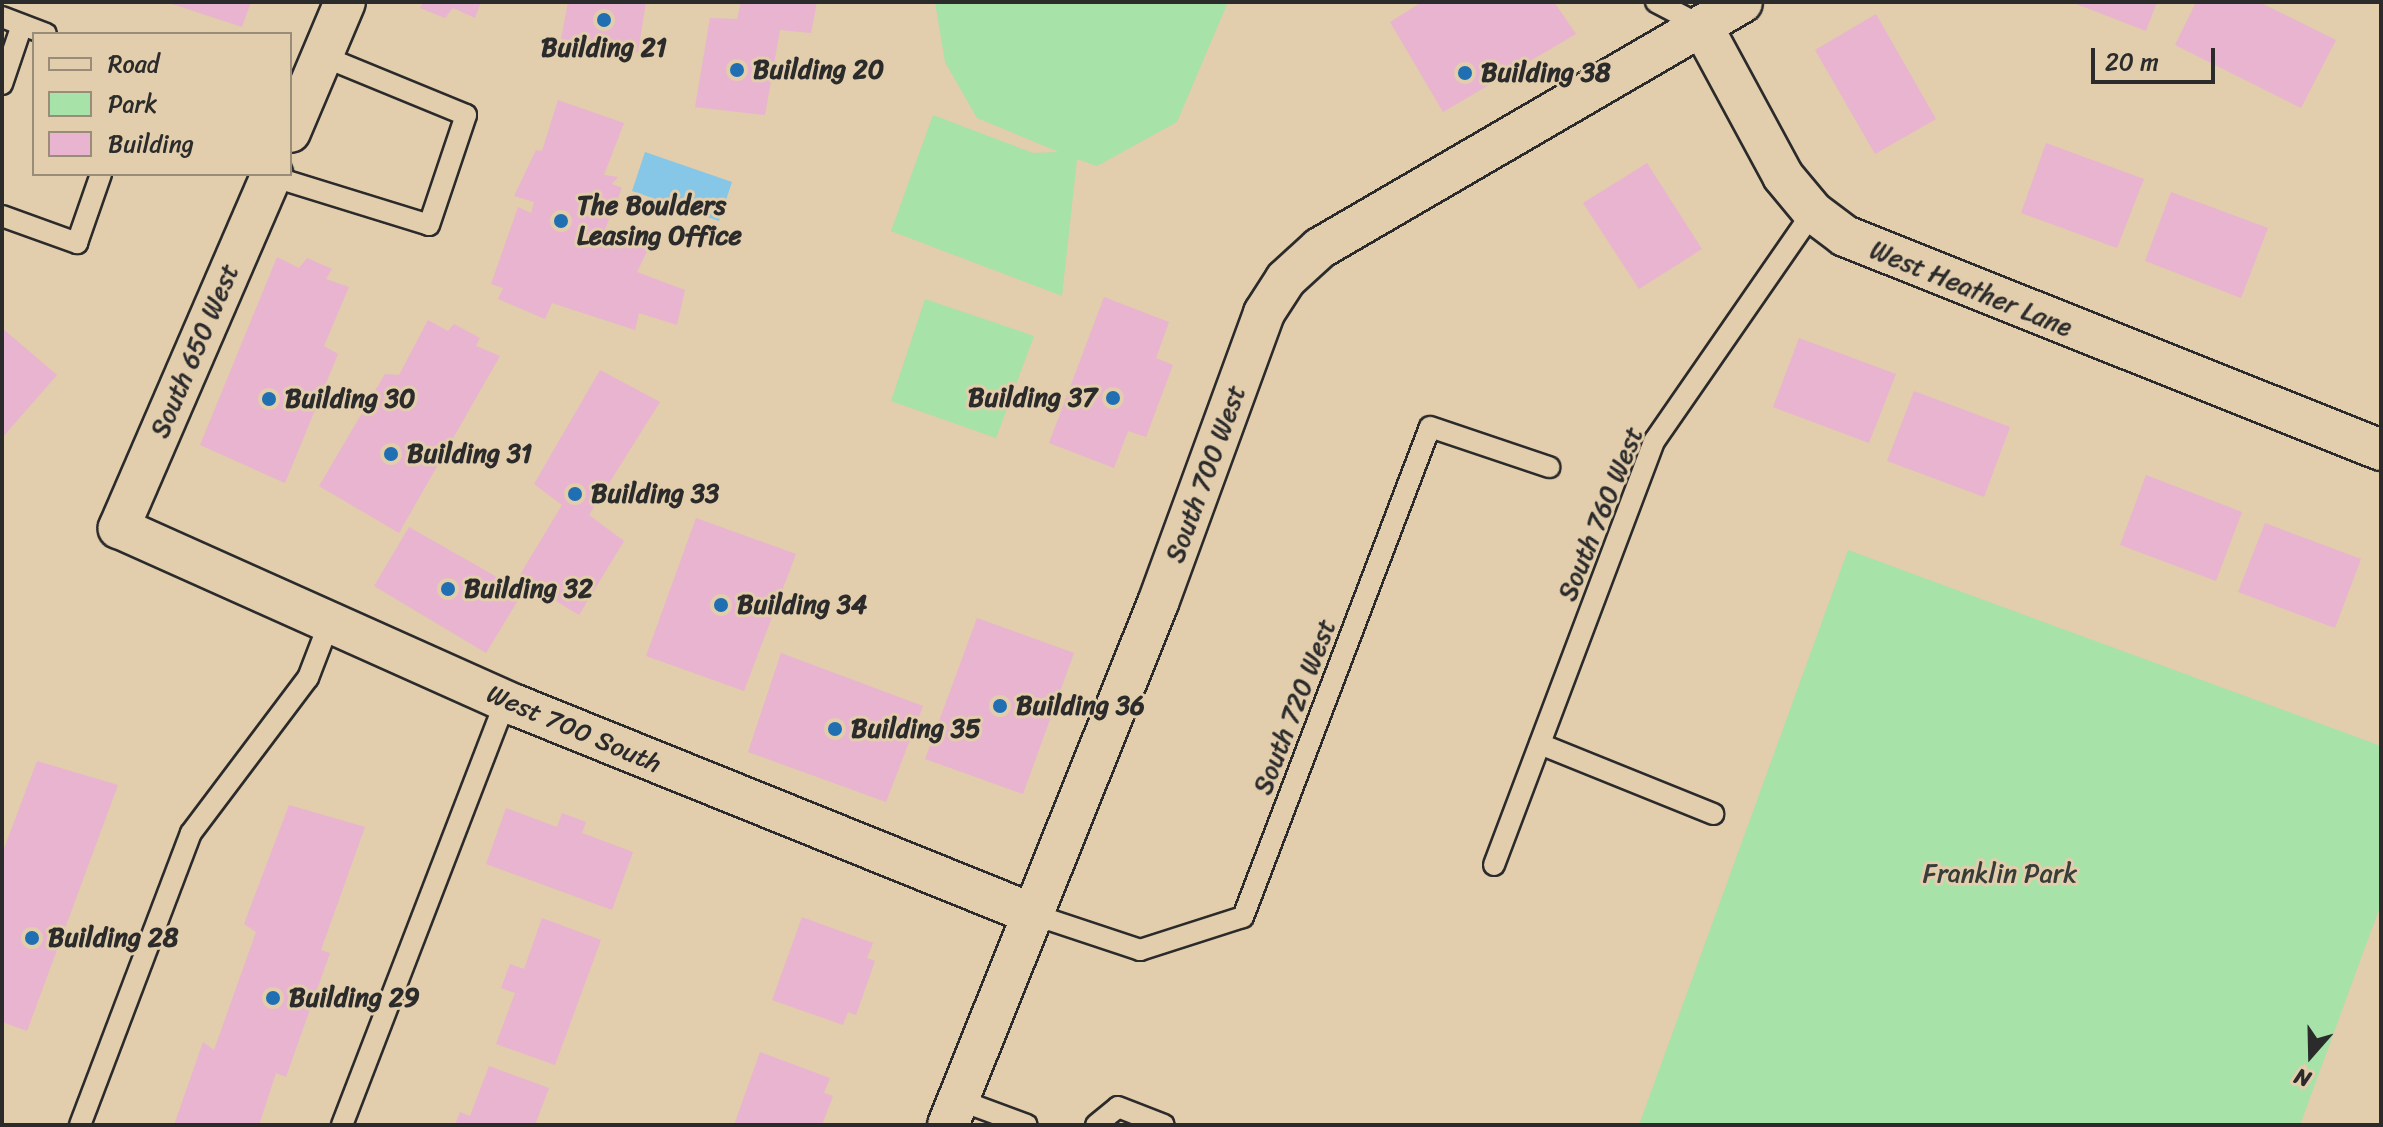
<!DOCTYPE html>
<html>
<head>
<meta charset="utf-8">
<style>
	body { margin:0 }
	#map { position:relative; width:2383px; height:1127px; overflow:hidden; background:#e2cdac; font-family:Sriracha,sans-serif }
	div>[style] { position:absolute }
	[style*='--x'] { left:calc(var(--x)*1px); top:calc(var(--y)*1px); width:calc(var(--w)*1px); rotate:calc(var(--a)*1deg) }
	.green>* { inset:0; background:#a7e2a8 }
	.water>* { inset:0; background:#86c7e7 }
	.building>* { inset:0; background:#e8b4d0 }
	.roads { filter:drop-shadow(2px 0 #2b2b2b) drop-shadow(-2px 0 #2b2b2b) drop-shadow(0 2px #2b2b2b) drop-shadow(0 -2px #2b2b2b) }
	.lane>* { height:20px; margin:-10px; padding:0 10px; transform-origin:10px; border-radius:10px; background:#e2cdac }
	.street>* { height:40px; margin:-20px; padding:0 20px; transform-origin:20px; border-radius:20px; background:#e2cdac }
	.dots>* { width:22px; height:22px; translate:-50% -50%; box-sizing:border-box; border:4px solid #e2cdac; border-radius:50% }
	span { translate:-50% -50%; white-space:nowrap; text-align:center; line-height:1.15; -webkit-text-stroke:6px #e2cdac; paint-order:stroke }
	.poi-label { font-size:26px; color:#2b2b2b; font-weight:700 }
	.left { translate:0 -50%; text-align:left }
	.right { translate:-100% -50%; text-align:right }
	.street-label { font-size:26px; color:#2b2b2b }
	.park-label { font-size:26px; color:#373d38 }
	.frame { position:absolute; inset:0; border:4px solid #2b2b2b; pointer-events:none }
	.legend { position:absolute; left:32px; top:32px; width:260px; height:144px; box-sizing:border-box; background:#e2cdac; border:2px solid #998c78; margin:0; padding:10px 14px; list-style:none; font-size:24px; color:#2b2b2b }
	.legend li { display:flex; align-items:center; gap:16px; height:40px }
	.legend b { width:40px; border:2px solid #998c78 }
	.north { position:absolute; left:2271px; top:1015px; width:80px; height:80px; -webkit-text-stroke:6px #e2cdac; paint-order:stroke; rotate:200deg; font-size:22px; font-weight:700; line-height:32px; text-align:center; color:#2b2b2b }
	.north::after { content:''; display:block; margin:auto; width:28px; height:36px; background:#2b2b2b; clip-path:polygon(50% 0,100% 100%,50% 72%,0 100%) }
	.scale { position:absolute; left:2091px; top:48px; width:124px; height:36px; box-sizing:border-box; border:4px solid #2b2b2b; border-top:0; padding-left:10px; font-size:24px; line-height:28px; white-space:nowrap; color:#2b2b2b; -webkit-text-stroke:6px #e2cdac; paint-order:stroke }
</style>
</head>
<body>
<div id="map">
	<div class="green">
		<div style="clip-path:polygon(935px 2px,1228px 2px,1177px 122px,1097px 166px,1077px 159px,1062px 296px,891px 231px,933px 115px,1033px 153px,1059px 152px,977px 118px,945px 62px)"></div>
		<div style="clip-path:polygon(925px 299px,1034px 336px,996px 438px,891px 401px)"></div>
		<div style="clip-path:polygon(1848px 550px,2381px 746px,2381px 904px,2300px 1125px,1639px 1125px)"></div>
	</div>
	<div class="water">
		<div style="clip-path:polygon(645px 152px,732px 182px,719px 221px,632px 191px)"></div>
	</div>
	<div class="building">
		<div style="clip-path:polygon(166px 2px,251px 2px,242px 27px)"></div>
		<div style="clip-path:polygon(423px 2px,481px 2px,475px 18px,453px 8px,445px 18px,420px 8px)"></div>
		<div style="clip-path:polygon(568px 2px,646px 2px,638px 52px,615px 46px,608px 58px,582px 53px,585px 42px,561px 39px)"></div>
		<div style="clip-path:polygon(741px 2px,817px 2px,811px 33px,780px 30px,765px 115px,695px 107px,710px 18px,737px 19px)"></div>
		<div style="clip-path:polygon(1422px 2px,1554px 2px,1576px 34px,1443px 112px,1390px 22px)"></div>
		<div style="clip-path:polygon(2071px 2px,2157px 2px,2146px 31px)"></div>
		<div style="clip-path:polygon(2196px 2px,2259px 2px,2336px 40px,2301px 108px,2175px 45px)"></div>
		<div style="clip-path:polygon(1876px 14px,1936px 119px,1875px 154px,1815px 50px)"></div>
		<div style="clip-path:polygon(558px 100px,624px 123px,604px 175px,618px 177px,612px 184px,622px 188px,605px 229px,650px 245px,637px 272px,685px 290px,677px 325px,639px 313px,635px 330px,552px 303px,545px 319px,498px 299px,503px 288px,491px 284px,518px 207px,531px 213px,534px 202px,514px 196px,536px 150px,542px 151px)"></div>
		<div style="clip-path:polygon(2046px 143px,2144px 179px,2117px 248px,2021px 213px)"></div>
		<div style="clip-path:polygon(1647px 163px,1702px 249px,1639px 289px,1583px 203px)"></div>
		<div style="clip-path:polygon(2171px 192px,2268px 228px,2241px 298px,2145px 261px)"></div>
		<div style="clip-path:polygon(277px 257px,299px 268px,307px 258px,332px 269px,326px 279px,349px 287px,324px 346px,338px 354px,285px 483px,200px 445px)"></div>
		<div style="clip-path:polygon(1104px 297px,1169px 322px,1156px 358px,1173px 365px,1146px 437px,1128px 431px,1114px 468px,1049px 443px)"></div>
		<div style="clip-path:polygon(428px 320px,448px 331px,454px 324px,480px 338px,476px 346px,500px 356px,399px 533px,319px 486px,385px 374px,399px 375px)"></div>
		<div style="clip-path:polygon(2px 328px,57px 375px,2px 438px)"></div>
		<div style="clip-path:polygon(1799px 338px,1896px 374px,1869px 443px,1773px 407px)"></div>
		<div style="clip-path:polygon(600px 370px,660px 402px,589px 515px,624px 541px,579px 615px,518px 578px,562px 505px,534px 484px)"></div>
		<div style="clip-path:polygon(1914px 391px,2010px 427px,1984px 497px,1887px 461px)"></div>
		<div style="clip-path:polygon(2146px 475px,2242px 512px,2216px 581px,2120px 545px)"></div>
		<div style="clip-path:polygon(696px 518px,796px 554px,744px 691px,646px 656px)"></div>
		<div style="clip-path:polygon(2265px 523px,2361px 559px,2335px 628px,2238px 592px)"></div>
		<div style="clip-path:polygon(409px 527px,523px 592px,486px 653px,374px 586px)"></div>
		<div style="clip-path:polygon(977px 618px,1074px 653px,1023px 794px,925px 759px)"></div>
		<div style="clip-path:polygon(781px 653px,923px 706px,886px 802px,748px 752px)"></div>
		<div style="clip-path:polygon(37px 761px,118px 785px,27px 1031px,2px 1022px,2px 854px)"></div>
		<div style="clip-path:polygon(289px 805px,365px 827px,321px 950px,330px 953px,286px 1077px,276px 1073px,259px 1125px,174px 1125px,203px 1042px,214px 1050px,256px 932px,244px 924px)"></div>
		<div style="clip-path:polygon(506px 808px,557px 827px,562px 813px,586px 822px,582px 833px,633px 852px,612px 910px,486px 864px)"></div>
		<div style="clip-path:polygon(802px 917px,873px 943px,867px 958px,875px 961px,856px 1015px,848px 1012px,843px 1025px,772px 1000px)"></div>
		<div style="clip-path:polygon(542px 918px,601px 940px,555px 1065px,496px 1044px,515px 993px,501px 988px,510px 964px,524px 969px)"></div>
		<div style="clip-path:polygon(760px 1052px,830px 1078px,824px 1093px,833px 1096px,822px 1125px,734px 1125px)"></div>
		<div style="clip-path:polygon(489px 1066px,549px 1088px,535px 1125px,455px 1125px,460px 1112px,470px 1116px)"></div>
	</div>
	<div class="roads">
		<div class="lane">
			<div style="--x:1656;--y:2;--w:52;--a:27.6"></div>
			<div style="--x:2;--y:17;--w:47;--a:21.1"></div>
			<div style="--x:2;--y:84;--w:62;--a:-71.3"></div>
			<div style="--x:271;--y:176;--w:165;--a:17.2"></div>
			<div style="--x:429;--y:225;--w:116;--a:-71.4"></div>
			<div style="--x:466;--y:115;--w:156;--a:-157.7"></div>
			<div style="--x:2;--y:216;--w:80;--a:19.8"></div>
			<div style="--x:77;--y:243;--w:73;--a:-70.8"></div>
			<div style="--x:1540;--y:744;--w:187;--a:22"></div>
			<div style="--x:1494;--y:865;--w:454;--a:-69.3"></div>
			<div style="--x:1655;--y:440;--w:277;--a:-55.3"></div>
			<div style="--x:1035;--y:915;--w:111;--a:18.4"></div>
			<div style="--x:1140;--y:950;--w:108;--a:-17.8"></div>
			<div style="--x:1243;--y:917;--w:524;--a:-69.11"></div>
			<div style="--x:1430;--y:427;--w:126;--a:18.6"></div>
			<div style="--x:959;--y:1100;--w:72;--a:20.2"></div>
			<div style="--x:80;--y:1125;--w:312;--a:-69.2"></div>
			<div style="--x:191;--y:833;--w:194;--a:-53"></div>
			<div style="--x:308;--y:678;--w:56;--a:-69"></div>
			<div style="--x:342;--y:1125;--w:455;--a:-68.9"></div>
			<div style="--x:1096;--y:1125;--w:28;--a:-39"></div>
			<div style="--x:1118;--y:1107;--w:49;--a:21.4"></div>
		</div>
		<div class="street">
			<div style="--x:1702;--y:26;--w:170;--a:61.6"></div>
			<div style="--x:1783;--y:176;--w:47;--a:50.2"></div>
			<div style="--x:1813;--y:212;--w:40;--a:37"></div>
			<div style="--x:1845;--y:236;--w:577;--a:21.76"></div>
			<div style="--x:290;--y:132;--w:141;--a:-67.1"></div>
			<div style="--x:272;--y:174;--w:386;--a:113.4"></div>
			<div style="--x:119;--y:528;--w:434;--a:24.1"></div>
			<div style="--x:515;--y:705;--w:561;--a:21.99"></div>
			<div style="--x:948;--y:1125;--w:563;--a:-68.09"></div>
			<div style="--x:1158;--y:603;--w:309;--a:-69.9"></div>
			<div style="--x:1264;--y:313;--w:40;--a:-57.1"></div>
			<div style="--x:1286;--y:279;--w:46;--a:-42.4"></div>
			<div style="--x:1320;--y:248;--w:488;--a:-30.2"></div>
		</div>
	</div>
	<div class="dots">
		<div style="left:604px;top:20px;background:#1f6fb2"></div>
		<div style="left:737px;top:70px;background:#1f6fb2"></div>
		<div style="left:1465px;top:73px;background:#1f6fb2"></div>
		<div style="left:561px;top:221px;background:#1f6fb2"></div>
		<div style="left:1113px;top:398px;background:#1f6fb2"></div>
		<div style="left:269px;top:399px;background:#1f6fb2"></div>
		<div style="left:391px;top:454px;background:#1f6fb2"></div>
		<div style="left:575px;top:494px;background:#1f6fb2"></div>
		<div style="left:448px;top:589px;background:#1f6fb2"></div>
		<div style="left:721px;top:605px;background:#1f6fb2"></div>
		<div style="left:1000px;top:706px;background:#1f6fb2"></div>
		<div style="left:835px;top:729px;background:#1f6fb2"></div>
		<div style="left:32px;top:938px;background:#1f6fb2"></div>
		<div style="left:273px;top:998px;background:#1f6fb2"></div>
	</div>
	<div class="poi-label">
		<span style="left:604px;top:48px">Building 21</span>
		<span class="left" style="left:753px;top:70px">Building 20</span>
		<span class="left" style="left:1481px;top:73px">Building 38</span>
		<span class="left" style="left:577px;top:221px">The Boulders<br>Leasing Office</span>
		<span class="right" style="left:1097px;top:398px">Building 37</span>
		<span class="left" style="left:285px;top:399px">Building 30</span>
		<span class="left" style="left:407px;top:454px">Building 31</span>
		<span class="left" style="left:591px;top:494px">Building 33</span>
		<span class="left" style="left:464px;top:589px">Building 32</span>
		<span class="left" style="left:737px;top:605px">Building 34</span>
		<span class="left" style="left:1016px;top:706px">Building 36</span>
		<span class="left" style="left:851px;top:729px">Building 35</span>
		<span class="left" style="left:48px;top:938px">Building 28</span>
		<span class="left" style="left:289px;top:998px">Building 29</span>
	</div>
	<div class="street-label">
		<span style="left:1971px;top:289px;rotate:22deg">West Heather Lane</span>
		<span style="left:195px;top:351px;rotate:-67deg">South 650 West</span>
		<span style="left:1206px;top:474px;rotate:-70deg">South 700 West</span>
		<span style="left:1601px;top:514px;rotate:-68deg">South 760 West</span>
		<span style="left:1295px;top:707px;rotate:-69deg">South 720 West</span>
		<span style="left:574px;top:729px;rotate:23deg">West 700 South</span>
	</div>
	<div class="park-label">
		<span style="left:2000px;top:874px">Franklin Park</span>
	</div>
	<div class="frame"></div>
	<ul class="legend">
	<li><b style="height:10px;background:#e2cdac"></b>Road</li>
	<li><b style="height:22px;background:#a7e2a8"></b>Park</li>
	<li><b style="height:22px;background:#e8b4d0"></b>Building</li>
	</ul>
	<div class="north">N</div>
	<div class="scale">20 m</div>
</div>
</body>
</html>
